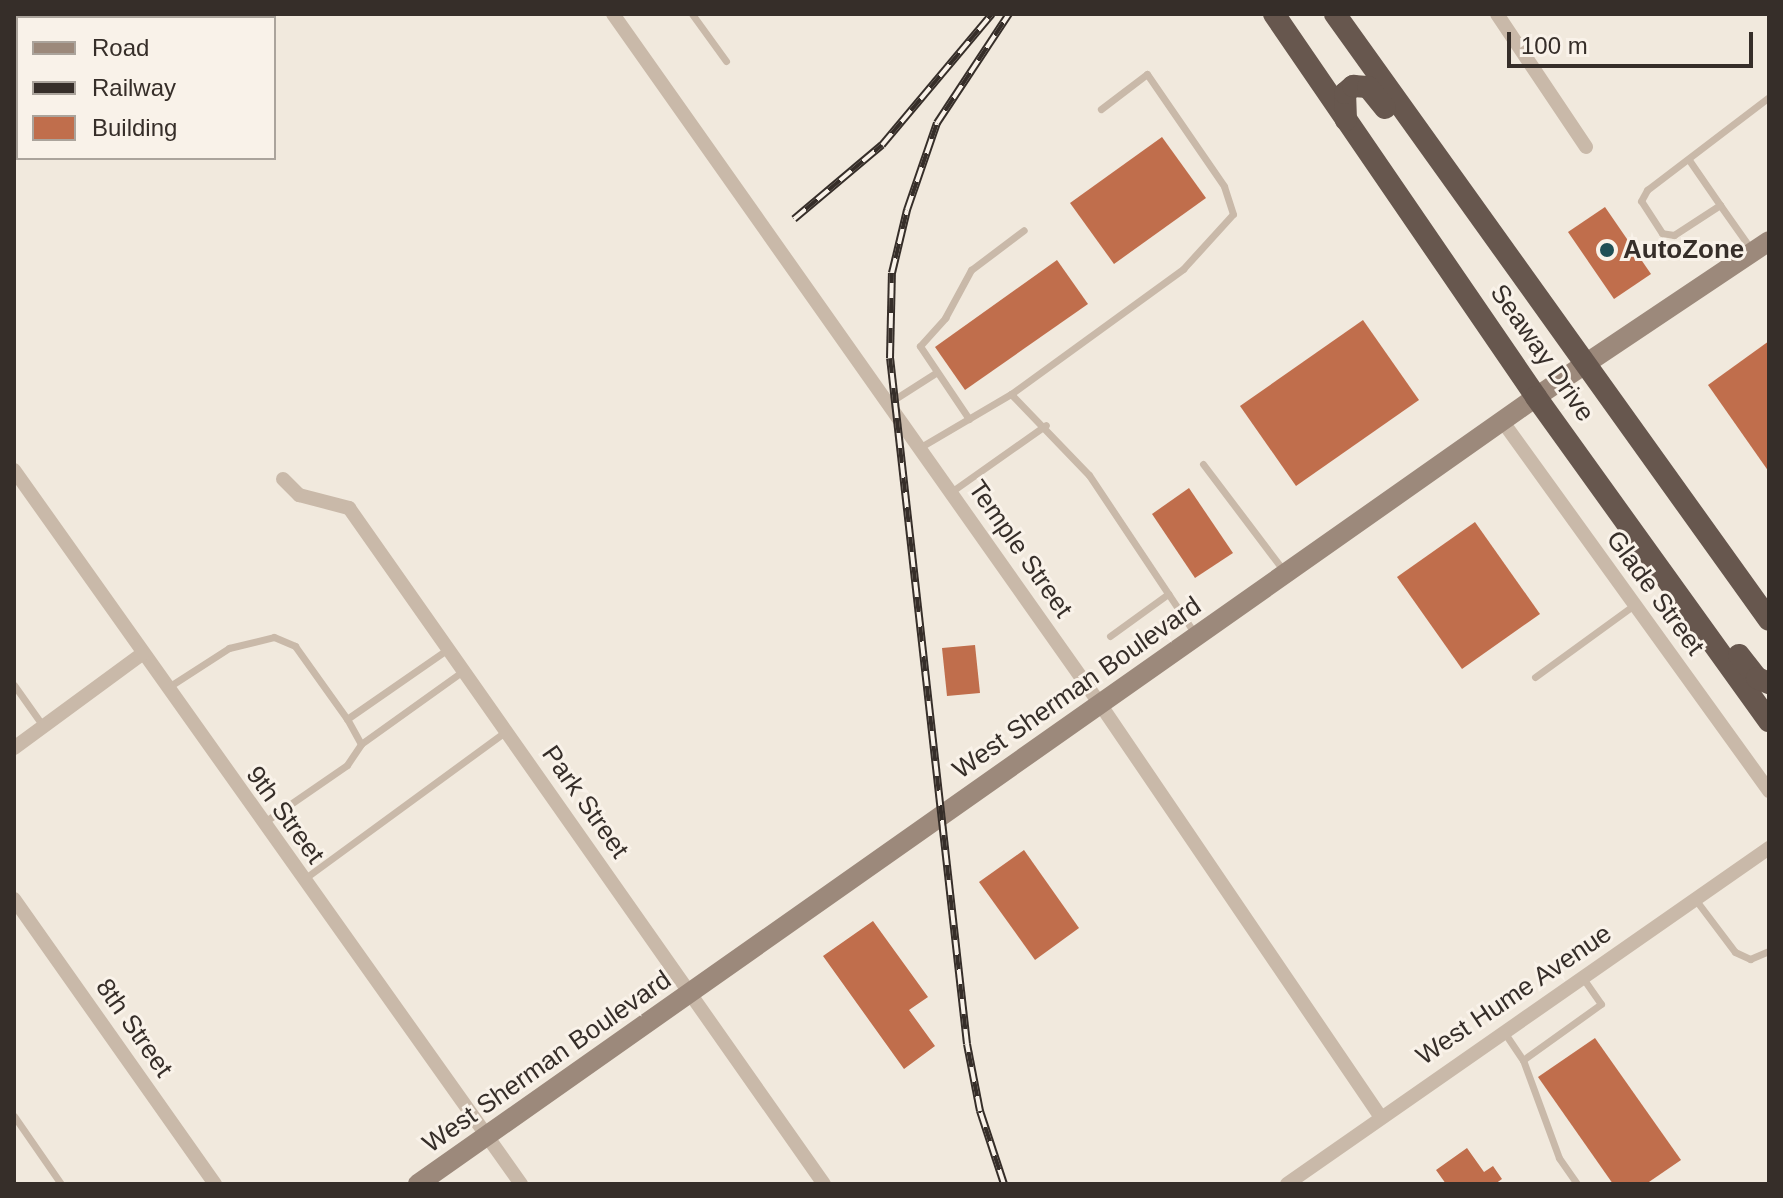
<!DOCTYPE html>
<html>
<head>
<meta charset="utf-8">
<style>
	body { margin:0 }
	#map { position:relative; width:1783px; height:1198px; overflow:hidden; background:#f1e9dd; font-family:Helvetica,sans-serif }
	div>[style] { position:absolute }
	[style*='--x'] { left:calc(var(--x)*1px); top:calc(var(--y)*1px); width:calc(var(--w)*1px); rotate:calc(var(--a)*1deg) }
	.building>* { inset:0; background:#c06e4c }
	.service>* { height:7px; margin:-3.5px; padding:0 3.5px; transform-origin:3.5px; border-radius:3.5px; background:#c9b9a9 }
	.minor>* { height:14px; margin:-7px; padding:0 7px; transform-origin:7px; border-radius:7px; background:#c9b9a9 }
	.tertiary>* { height:18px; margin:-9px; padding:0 9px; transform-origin:9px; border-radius:9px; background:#c9b9a9 }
	.secondary>* { height:20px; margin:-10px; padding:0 10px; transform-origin:10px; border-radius:10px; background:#9c897b }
	.trunk>* { height:22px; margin:-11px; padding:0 11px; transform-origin:11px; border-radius:11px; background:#67574e }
	.rail>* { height:8px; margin-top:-4px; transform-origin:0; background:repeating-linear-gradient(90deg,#f9f2e9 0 15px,#362e29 0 30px); box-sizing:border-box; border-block:2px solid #362e29 }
	.dots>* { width:22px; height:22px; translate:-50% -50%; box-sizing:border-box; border:4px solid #f9f2e9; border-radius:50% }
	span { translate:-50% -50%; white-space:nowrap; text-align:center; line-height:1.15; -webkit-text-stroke:6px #f9f2e9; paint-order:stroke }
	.poi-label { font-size:26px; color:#362e29; font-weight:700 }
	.left { translate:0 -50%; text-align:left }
	.street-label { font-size:26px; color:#362e29 }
	.frame { position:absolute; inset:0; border:16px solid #362e29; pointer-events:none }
	.legend { position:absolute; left:16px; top:16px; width:260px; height:144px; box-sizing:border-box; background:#f9f2e9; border:2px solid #aba49c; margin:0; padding:10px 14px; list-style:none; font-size:24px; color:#362e29 }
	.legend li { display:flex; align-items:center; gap:16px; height:40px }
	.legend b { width:40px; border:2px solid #aba49c }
	.scale { position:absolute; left:1507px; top:32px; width:246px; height:36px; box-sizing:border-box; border:4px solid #362e29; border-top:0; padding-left:10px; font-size:24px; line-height:28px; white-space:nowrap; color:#362e29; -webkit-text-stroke:6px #f9f2e9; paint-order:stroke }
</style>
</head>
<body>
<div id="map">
	<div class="building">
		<div style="clip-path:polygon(1162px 137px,1206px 198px,1114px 264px,1070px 203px)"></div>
		<div style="clip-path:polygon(1605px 207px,1651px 274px,1614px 299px,1568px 232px)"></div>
		<div style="clip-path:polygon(1057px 260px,1088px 304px,965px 390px,935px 347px)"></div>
		<div style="clip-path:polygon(1363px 320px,1419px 400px,1296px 486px,1240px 406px)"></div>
		<div style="clip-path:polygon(1769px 341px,1769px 472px,1708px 385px)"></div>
		<div style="clip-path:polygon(1189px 488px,1233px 553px,1195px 578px,1152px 514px)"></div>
		<div style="clip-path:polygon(1475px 522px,1540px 614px,1462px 669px,1397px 577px)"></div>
		<div style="clip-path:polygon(975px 645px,980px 693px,947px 696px,942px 648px)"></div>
		<div style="clip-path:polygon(1024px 850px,1079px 928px,1035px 960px,979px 882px)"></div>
		<div style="clip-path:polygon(873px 921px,928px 997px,909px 1010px,935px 1046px,904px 1069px,823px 956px)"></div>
		<div style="clip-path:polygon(1595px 1038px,1681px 1160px,1646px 1184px,1613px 1184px,1538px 1077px)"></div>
		<div style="clip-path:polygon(1467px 1148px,1484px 1172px,1493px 1166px,1502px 1179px,1495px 1184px,1446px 1184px,1436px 1170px)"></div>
	</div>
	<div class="service">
		<div style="--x:692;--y:14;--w:58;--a:54.1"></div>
		<div style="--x:1689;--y:160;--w:55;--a:55.4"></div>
		<div style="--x:1751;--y:249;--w:54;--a:-125.2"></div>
		<div style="--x:1720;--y:205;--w:55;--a:146.9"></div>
		<div style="--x:1674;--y:235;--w:12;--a:-171"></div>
		<div style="--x:1662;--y:233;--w:38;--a:-123"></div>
		<div style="--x:1641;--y:201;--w:13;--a:-61"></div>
		<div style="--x:1647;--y:190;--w:153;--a:-37.3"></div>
		<div style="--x:1011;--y:394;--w:112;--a:46.1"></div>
		<div style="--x:1089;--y:475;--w:191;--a:56.3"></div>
		<div style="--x:887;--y:404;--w:59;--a:-32.6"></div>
		<div style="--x:969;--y:419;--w:88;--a:-123.9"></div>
		<div style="--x:920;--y:346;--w:38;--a:-48"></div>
		<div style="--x:945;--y:318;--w:55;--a:-61.6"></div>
		<div style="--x:971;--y:270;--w:66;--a:-37"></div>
		<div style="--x:919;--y:448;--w:107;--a:-30.4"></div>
		<div style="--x:1011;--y:394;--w:213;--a:-36"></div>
		<div style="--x:1183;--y:269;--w:74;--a:-47.7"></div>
		<div style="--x:1233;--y:214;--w:29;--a:-108"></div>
		<div style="--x:1224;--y:186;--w:136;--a:-124.5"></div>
		<div style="--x:1147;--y:74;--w:58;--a:142.7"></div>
		<div style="--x:1203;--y:464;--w:134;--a:52.9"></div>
		<div style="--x:951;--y:492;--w:116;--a:-35.2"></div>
		<div style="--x:1110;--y:636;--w:72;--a:-35.9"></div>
		<div style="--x:1535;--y:677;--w:122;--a:-36"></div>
		<div style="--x:14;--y:685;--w:50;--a:54.7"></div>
		<div style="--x:167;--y:688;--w:74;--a:-32.8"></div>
		<div style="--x:229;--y:648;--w:46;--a:-13.7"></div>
		<div style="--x:274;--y:637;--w:23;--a:23"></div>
		<div style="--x:295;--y:646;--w:90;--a:54.5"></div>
		<div style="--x:361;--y:744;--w:125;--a:-35.6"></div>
		<div style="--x:263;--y:823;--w:102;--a:-34.6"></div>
		<div style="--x:347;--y:765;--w:25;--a:-56"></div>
		<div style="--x:361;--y:744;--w:29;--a:-119"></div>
		<div style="--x:347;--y:719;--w:123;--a:-34.7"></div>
		<div style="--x:304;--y:879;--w:250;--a:-36.2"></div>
		<div style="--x:1695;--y:899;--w:66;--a:53"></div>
		<div style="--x:1735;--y:952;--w:17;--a:25"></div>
		<div style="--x:1750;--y:959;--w:21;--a:-23"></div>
		<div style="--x:1504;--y:1032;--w:34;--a:56"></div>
		<div style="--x:1523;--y:1060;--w:104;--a:69.8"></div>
		<div style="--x:1559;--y:1158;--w:32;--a:55"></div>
		<div style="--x:1523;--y:1060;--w:96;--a:-35.7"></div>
		<div style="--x:1601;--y:1004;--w:32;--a:-125"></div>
		<div style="--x:14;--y:1116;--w:83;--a:55.3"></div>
	</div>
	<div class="minor">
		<div style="--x:613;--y:14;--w:845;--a:54.79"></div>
		<div style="--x:1100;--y:704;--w:498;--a:55.8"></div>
		<div style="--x:1497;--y:14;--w:160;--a:56.2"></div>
		<div style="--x:14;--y:31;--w:6;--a:51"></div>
		<div style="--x:1503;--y:422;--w:455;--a:54.2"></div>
		<div style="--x:14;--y:470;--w:876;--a:54.62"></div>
		<div style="--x:283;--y:479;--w:23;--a:45"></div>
		<div style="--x:299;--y:495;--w:52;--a:14.6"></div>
		<div style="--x:349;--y:508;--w:826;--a:54.91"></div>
		<div style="--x:14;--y:748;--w:159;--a:-36.3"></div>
		<div style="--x:14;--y:899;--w:349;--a:54.8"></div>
		<div style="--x:1287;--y:1184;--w:588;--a:-34.88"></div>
	</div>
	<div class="tertiary">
		<div style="--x:163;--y:18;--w:7;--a:-34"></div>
		<div style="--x:14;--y:124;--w:5;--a:-37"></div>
	</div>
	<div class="secondary">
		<div style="--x:418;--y:1184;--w:1367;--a:-35.14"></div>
		<div style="--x:1536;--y:397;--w:280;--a:-33.8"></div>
	</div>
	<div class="trunk">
		<div style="--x:1274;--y:14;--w:464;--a:55.6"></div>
		<div style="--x:1536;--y:397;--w:399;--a:54.3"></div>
		<div style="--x:1335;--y:14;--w:745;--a:54.39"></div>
		<div style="--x:1346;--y:120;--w:27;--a:-92"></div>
		<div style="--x:1345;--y:93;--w:11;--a:-41"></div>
		<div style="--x:1353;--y:86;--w:15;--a:4"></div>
		<div style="--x:1368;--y:87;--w:27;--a:51"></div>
		<div style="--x:1739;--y:655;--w:29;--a:52"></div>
		<div style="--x:1757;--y:678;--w:13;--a:23"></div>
	</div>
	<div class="rail">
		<div style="--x:794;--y:219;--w:115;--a:-40.1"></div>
		<div style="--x:882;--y:145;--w:171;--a:-50"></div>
		<div style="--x:1004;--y:1184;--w:77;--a:-108.2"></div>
		<div style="--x:980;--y:1111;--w:68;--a:-101"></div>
		<div style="--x:967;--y:1044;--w:690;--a:-96.4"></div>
		<div style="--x:890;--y:358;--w:85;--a:-88.7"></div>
		<div style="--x:892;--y:273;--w:65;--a:-76.6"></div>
		<div style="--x:907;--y:210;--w:92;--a:-71"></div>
		<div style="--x:937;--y:123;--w:131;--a:-56.6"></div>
	</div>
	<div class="dots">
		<div style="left:1607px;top:250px;background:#204f56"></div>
	</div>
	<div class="poi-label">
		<span class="left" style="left:1623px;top:250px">AutoZone</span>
	</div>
	<div class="street-label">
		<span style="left:1542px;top:353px;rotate:55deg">Seaway Drive</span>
		<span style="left:1020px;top:549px;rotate:55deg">Temple Street</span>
		<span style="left:1655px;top:593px;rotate:54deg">Glade Street</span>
		<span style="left:1077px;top:688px;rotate:-35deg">West Sherman Boulevard</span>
		<span style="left:585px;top:802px;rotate:55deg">Park Street</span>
		<span style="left:285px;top:815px;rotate:54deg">9th Street</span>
		<span style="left:1514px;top:995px;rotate:-34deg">West Hume Avenue</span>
		<span style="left:134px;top:1028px;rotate:55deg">8th Street</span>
		<span style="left:547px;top:1062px;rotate:-35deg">West Sherman Boulevard</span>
	</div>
	<div class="frame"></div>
	<ul class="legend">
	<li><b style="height:10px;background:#9c897b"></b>Road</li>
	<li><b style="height:10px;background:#362e29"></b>Railway</li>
	<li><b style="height:22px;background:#c06e4c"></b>Building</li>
	</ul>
	<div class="scale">100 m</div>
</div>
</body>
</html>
